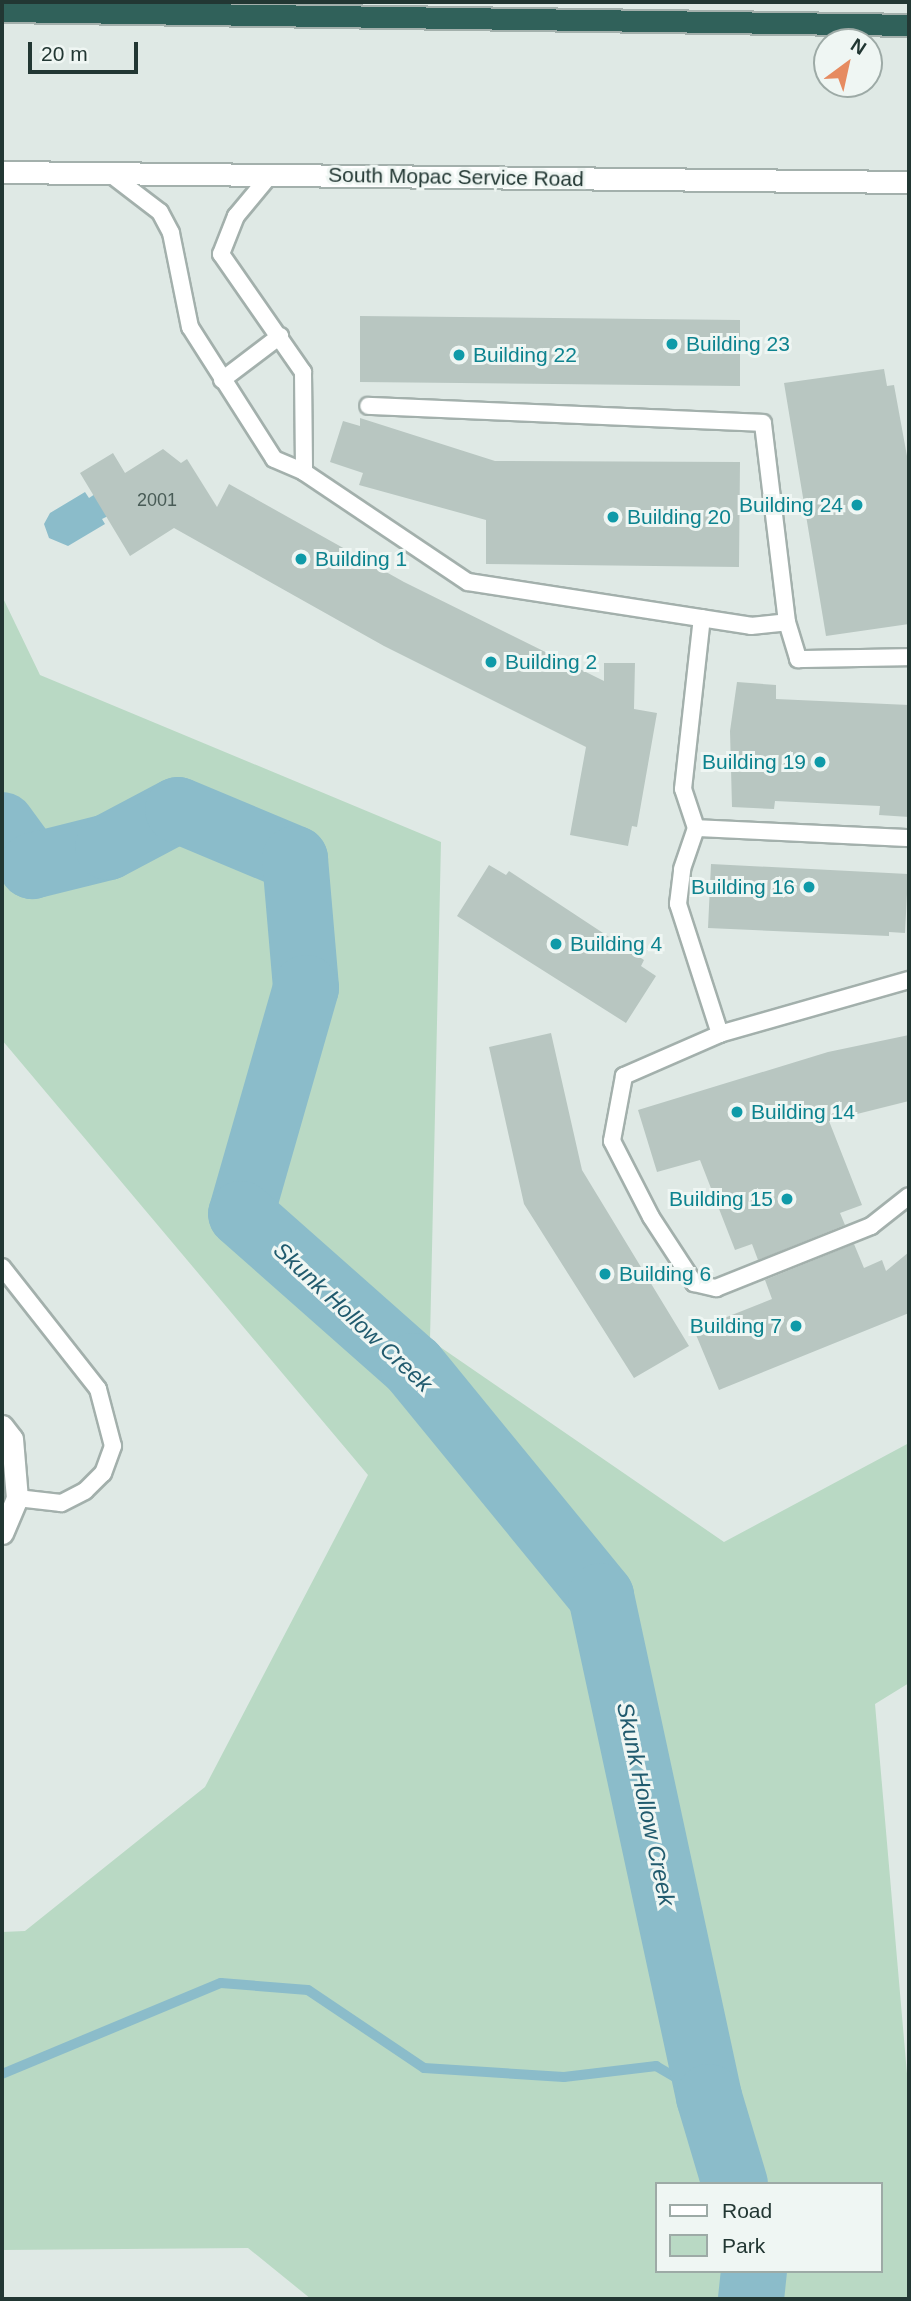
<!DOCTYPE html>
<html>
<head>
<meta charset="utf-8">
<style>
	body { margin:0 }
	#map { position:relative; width:911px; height:2301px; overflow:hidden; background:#dfe9e5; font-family:Helvetica,sans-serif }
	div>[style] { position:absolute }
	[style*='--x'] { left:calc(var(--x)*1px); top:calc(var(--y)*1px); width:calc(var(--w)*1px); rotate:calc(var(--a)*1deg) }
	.green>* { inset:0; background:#b9d9c4 }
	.water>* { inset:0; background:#8bbcca }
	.stream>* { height:10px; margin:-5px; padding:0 5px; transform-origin:5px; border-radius:5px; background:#8bbcca }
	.river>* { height:66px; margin:-33px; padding:0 33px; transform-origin:33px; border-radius:33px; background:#8bbcca }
	.building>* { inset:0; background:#b8c6c1 }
	.roads { filter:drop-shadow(2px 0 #a3b0ac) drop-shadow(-2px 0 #a3b0ac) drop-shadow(0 2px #a3b0ac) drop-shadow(0 -2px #a3b0ac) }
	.lane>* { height:16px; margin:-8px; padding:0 8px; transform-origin:8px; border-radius:8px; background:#fff }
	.street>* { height:21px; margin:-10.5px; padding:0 10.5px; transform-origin:10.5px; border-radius:10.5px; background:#fff }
	.secondary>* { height:21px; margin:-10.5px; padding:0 10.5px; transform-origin:10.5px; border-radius:10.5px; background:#fff }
	.highway>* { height:21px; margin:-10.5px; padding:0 10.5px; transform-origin:10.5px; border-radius:10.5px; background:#30615a }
	.dots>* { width:19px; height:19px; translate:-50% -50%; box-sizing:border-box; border:4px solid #eff6f3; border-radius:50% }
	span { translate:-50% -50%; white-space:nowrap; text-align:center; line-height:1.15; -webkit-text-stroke:6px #eff6f3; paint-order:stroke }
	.number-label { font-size:18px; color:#485b56 }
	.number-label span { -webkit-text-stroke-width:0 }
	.street-label { font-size:21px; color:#223733 }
	.culture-label { font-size:21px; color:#0d838f }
	.left { translate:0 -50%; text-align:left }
	.right { translate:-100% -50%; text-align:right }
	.water-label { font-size:23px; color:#215b6e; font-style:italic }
	.frame { position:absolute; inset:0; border:4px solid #223733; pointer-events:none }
	.legend { position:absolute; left:655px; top:2182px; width:228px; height:91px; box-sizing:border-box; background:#eff6f3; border:2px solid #9daaa6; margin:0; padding:9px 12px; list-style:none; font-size:21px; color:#223733 }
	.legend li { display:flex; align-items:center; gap:14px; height:35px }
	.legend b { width:35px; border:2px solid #9daaa6 }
	.north { position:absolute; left:813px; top:28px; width:70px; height:70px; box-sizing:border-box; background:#eff6f3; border:2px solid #9daaa6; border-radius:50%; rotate:33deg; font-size:19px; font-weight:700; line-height:28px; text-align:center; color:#223733 }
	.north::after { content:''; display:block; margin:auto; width:24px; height:32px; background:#e68b60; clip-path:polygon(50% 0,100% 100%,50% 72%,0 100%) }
	.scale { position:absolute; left:28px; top:42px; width:110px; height:32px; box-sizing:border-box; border:4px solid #223733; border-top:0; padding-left:9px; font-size:21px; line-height:24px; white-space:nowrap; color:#223733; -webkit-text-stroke:5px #eff6f3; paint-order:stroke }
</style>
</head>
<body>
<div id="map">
	<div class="green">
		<div style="clip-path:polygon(evenodd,2px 596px,40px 675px,441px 842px,430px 1340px,724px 1542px,909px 1443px,909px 1683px,875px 1704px,909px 2097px,909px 2299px,311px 2299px,248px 2248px,2px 2250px,2px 1932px,25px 1931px,205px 1787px,368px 1475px,2px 1040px,2px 596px,657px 2184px,881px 2184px,881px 2271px,657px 2271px,657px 2184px)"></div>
	</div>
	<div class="water">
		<div style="clip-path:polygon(85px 492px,89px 498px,95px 494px,108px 516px,102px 519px,105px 524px,68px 546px,49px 538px,44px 524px,50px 513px)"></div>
	</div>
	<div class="stream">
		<div style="--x:2;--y:2074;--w:237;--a:-22.6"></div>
		<div style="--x:221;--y:1983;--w:87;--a:4.6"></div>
		<div style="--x:308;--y:1990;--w:140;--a:33.9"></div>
		<div style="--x:424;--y:2068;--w:140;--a:3.7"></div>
		<div style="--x:564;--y:2077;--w:93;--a:-6.8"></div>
		<div style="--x:656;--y:2066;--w:61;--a:30.3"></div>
	</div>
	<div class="river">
		<div style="--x:2;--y:825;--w:51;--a:53.8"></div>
		<div style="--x:32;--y:866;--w:78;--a:-14"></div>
		<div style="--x:108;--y:847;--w:79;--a:-27.9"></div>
		<div style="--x:178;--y:810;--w:127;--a:22.7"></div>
		<div style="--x:295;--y:859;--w:129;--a:85.1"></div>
		<div style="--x:306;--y:988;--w:235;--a:106"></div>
		<div style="--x:241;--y:1214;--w:230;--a:41.5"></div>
		<div style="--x:413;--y:1366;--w:297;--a:50.7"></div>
		<div style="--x:601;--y:1596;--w:513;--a:77.83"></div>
		<div style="--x:709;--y:2097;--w:91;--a:73.4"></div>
		<div style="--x:751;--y:2299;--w:28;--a:-84"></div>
	</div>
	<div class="building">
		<div style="clip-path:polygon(360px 316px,740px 320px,740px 386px,360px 382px)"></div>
		<div style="clip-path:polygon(884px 369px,887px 386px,894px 385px,909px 467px,909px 624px,826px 636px,784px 383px)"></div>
		<div style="clip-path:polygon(360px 418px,495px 461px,740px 462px,739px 567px,486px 564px,486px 520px,359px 485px,363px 473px,330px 462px,343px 421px,360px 426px)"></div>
		<div style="clip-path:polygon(163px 449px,181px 463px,187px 459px,217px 507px,229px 484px,404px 582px,604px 681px,604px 663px,635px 663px,634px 709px,657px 713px,637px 827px,632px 826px,628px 846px,570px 835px,586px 747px,384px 646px,174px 528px,130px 556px,80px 473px,113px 453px,125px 473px)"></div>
		<div style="clip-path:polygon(737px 682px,776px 685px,776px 699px,909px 705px,909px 817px,879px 815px,880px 806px,775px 801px,774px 809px,732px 807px,730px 731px)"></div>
		<div style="clip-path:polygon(711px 864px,908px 874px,905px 933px,889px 932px,889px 936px,708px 928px)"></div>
		<div style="clip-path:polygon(489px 865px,506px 875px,509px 871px,644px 960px,641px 966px,656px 976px,626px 1023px,457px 916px)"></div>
		<div style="clip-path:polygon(551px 1033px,582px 1170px,689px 1346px,634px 1378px,524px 1204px,489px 1047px)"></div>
		<div style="clip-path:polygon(909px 1035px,909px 1101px,829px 1121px,862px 1205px,840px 1213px,845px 1225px,758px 1260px,752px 1244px,735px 1250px,700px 1160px,657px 1172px,638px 1110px,828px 1052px)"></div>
		<div style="clip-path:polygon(854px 1244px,864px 1268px,882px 1260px,886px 1271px,909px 1252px,909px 1313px,719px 1390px,694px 1330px,772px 1299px,765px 1280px)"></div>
	</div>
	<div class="roads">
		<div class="lane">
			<div style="--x:109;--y:173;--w:64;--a:37.4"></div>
			<div style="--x:160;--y:212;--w:24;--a:62"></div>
			<div style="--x:171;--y:233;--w:96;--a:78.6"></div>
			<div style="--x:190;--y:327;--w:156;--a:57.5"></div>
			<div style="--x:274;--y:459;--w:33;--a:23"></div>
			<div style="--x:304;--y:472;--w:197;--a:33.9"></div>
			<div style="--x:468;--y:582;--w:286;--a:8.8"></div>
			<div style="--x:751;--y:626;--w:36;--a:-6"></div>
			<div style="--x:787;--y:622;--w:200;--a:-96.9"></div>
			<div style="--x:763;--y:423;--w:395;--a:-177.5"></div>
			<div style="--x:271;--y:174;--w:55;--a:129.8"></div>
			<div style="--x:236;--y:216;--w:41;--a:111.5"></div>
			<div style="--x:221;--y:254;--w:144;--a:55.2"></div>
			<div style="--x:303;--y:372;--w:100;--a:89.4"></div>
			<div style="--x:222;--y:380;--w:73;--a:-37.2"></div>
			<div style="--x:787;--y:622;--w:39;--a:73"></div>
			<div style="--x:798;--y:659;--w:111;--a:-1"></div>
			<div style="--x:696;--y:828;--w:41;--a:-108.4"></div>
			<div style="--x:683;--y:789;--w:172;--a:-83.7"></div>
			<div style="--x:909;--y:980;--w:197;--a:164.1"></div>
			<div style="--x:720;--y:1034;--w:105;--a:156.4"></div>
			<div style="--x:624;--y:1076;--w:66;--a:100.5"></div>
			<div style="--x:612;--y:1141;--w:85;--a:62.8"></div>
			<div style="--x:651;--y:1217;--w:79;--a:56.9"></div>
			<div style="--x:694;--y:1283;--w:23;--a:13"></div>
			<div style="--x:716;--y:1288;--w:167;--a:-21.8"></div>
			<div style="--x:871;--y:1226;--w:48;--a:-38.3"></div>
			<div style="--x:720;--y:1034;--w:137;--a:-107.9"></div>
			<div style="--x:678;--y:904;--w:35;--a:-83"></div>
			<div style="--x:682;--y:869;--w:43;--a:-71.1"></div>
			<div style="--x:696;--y:828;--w:213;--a:2.7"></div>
			<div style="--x:2;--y:1267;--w:155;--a:51.8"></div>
			<div style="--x:98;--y:1389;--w:59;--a:75.3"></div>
			<div style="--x:113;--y:1446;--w:29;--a:110"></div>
			<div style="--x:103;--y:1473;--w:25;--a:135"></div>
			<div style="--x:85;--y:1491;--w:27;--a:153"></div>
			<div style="--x:61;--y:1503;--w:44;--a:-173.5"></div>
		</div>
		<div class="street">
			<div style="--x:2;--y:1426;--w:16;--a:52"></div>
			<div style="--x:12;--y:1439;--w:59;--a:85.2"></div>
			<div style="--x:17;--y:1498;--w:38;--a:113"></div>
		</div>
		<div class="secondary">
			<div style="--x:2;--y:172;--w:907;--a:0.63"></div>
		</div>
		<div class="highway">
			<div style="--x:2;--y:11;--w:907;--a:0.88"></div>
		</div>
	</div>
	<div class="dots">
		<div style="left:672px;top:344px;background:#0f9aa8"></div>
		<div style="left:459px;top:355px;background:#0f9aa8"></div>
		<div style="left:857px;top:505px;background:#0f9aa8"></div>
		<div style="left:613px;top:517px;background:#0f9aa8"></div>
		<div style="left:301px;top:559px;background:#0f9aa8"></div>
		<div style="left:491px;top:662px;background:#0f9aa8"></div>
		<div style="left:820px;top:762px;background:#0f9aa8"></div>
		<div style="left:809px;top:887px;background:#0f9aa8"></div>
		<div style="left:556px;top:944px;background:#0f9aa8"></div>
		<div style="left:737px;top:1112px;background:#0f9aa8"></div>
		<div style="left:787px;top:1199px;background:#0f9aa8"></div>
		<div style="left:605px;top:1274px;background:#0f9aa8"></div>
		<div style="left:796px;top:1326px;background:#0f9aa8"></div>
	</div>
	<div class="number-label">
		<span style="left:157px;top:500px">2001</span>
	</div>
	<div class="street-label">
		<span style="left:456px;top:177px;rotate:1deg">South Mopac Service Road</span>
	</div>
	<div class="culture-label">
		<span class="left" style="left:686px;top:344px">Building 23</span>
		<span class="left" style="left:473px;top:355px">Building 22</span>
		<span class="right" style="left:843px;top:505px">Building 24</span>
		<span class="left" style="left:627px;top:517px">Building 20</span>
		<span class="left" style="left:315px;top:559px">Building 1</span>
		<span class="left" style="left:505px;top:662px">Building 2</span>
		<span class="right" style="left:806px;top:762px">Building 19</span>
		<span class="right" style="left:795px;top:887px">Building 16</span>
		<span class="left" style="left:570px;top:944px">Building 4</span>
		<span class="left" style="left:751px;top:1112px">Building 14</span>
		<span class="right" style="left:773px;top:1199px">Building 15</span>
		<span class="left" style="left:619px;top:1274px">Building 6</span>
		<span class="right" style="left:782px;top:1326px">Building 7</span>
	</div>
	<div class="water-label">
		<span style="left:353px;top:1317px;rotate:43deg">Skunk Hollow Creek</span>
		<span style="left:646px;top:1804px;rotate:78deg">Skunk Hollow Creek</span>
	</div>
	<div class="frame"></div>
	<ul class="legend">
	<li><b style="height:9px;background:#fff"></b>Road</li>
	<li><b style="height:19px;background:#b9d9c4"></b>Park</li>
	</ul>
	<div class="north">N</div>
	<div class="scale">20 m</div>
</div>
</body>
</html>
